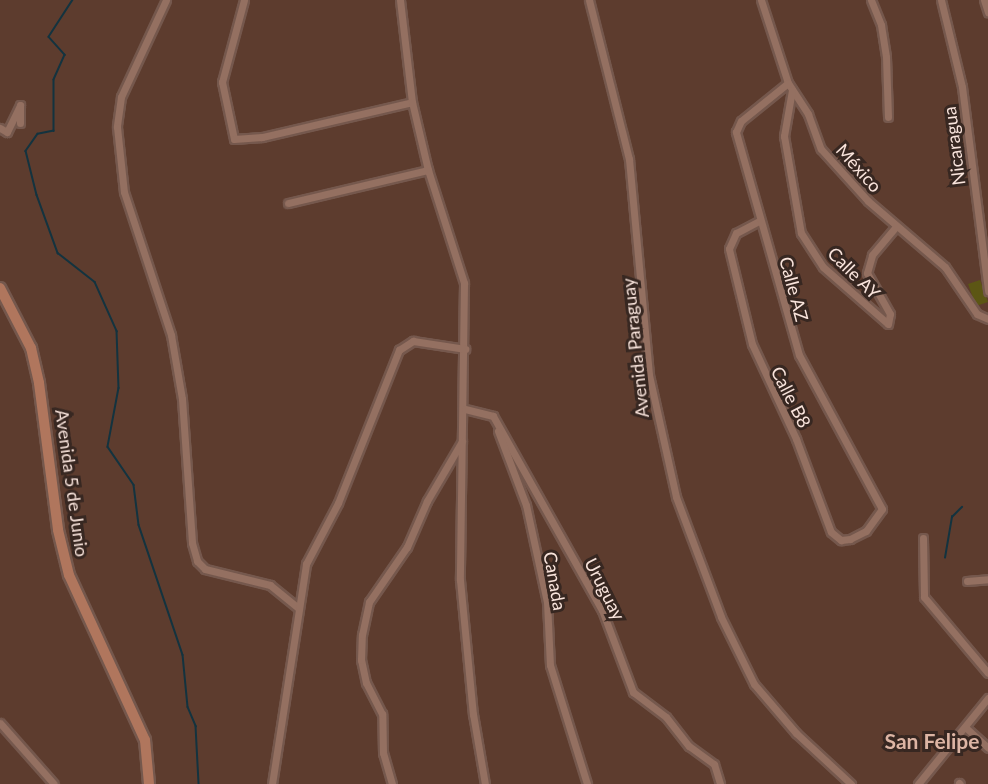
<!DOCTYPE html>
<html>
<head>
<meta charset="utf-8">
<style>
	body { margin:0 }
	#map { position:relative; width:988px; height:784px; overflow:hidden; background:#5d3c2e; font-family:Lato,sans-serif }
	div>[style] { position:absolute }
	[style*='--x'] { left:calc(var(--x)*1px); top:calc(var(--y)*1px); width:calc(var(--w)*1px); rotate:calc(var(--a)*1deg) }
	.green>* { inset:0; background:#5c5614 }
	.stream>* { height:1.5px; margin:-0.75px; padding:0 0.75px; transform-origin:0.75px; border-radius:0.75px; background:#13333f }
	.roads { filter:drop-shadow(2px 0 #75584d) drop-shadow(-2px 0 #75584d) drop-shadow(0 2px #75584d) drop-shadow(0 -2px #75584d) }
	.street>* { height:7px; margin:-3.5px; padding:0 3.5px; transform-origin:3.5px; border-radius:3.5px; background:#947061 }
	.primary>* { height:10px; margin:-5px; padding:0 5px; transform-origin:5px; border-radius:5px; background:#b0765d }
	span { translate:-50% -50%; white-space:nowrap; text-align:center; line-height:1.15; -webkit-text-stroke:6px #372721; paint-order:stroke }
	.street-label { font-size:18px; color:#f9e4dc }
	.quarter-label { font-size:21px; color:#ddb5a4; font-weight:700 }
</style>
</head>
<body>
<div id="map">
	<div class="green">
		<div style="clip-path:polygon(980px 280px,988px 302px,976px 306px,968px 284px)"></div>
	</div>
	<div class="stream">
		<div style="--x:73;--y:0;--w:44;--a:123"></div>
		<div style="--x:49;--y:37;--w:24;--a:48"></div>
		<div style="--x:65;--y:55;--w:27;--a:114"></div>
		<div style="--x:54;--y:80;--w:51;--a:90"></div>
		<div style="--x:54;--y:131;--w:16;--a:169"></div>
		<div style="--x:38;--y:134;--w:21;--a:125"></div>
		<div style="--x:26;--y:151;--w:45;--a:76"></div>
		<div style="--x:37;--y:195;--w:62;--a:70.1"></div>
		<div style="--x:58;--y:253;--w:47;--a:38.1"></div>
		<div style="--x:95;--y:282;--w:54;--a:65.8"></div>
		<div style="--x:117;--y:331;--w:57;--a:88"></div>
		<div style="--x:119;--y:388;--w:60;--a:100.6"></div>
		<div style="--x:108;--y:447;--w:46;--a:55.6"></div>
		<div style="--x:134;--y:485;--w:40;--a:82.9"></div>
		<div style="--x:139;--y:525;--w:137;--a:71.3"></div>
		<div style="--x:183;--y:655;--w:52;--a:84.5"></div>
		<div style="--x:188;--y:707;--w:21;--a:67"></div>
		<div style="--x:196;--y:726;--w:58;--a:87"></div>
		<div style="--x:945;--y:558;--w:42;--a:-80.3"></div>
		<div style="--x:952;--y:517;--w:14;--a:-45"></div>
	</div>
	<div class="roads">
		<div class="street">
			<div style="--x:166;--y:0;--w:107;--a:114.9"></div>
			<div style="--x:121;--y:97;--w:30;--a:98"></div>
			<div style="--x:117;--y:127;--w:65;--a:83.9"></div>
			<div style="--x:124;--y:192;--w:151;--a:71.8"></div>
			<div style="--x:171;--y:335;--w:65;--a:80.2"></div>
			<div style="--x:182;--y:399;--w:144;--a:86"></div>
			<div style="--x:192;--y:543;--w:19;--a:74"></div>
			<div style="--x:197;--y:561;--w:11;--a:45"></div>
			<div style="--x:205;--y:569;--w:67;--a:13.8"></div>
			<div style="--x:270;--y:585;--w:36;--a:39"></div>
			<div style="--x:244;--y:0;--w:85;--a:105"></div>
			<div style="--x:222;--y:82;--w:58;--a:78.1"></div>
			<div style="--x:234;--y:139;--w:28;--a:-4"></div>
			<div style="--x:262;--y:137;--w:154;--a:-13.1"></div>
			<div style="--x:400;--y:0;--w:103;--a:83.3"></div>
			<div style="--x:412;--y:102;--w:70;--a:76.8"></div>
			<div style="--x:428;--y:170;--w:119;--a:72.3"></div>
			<div style="--x:464;--y:283;--w:297;--a:90.8"></div>
			<div style="--x:460;--y:580;--w:135;--a:84.5"></div>
			<div style="--x:473;--y:714;--w:71;--a:80.3"></div>
			<div style="--x:589;--y:0;--w:164;--a:75.9"></div>
			<div style="--x:629;--y:159;--w:217;--a:84.7"></div>
			<div style="--x:649;--y:375;--w:125;--a:77.5"></div>
			<div style="--x:676;--y:497;--w:128;--a:69.4"></div>
			<div style="--x:721;--y:617;--w:75;--a:63.8"></div>
			<div style="--x:754;--y:684;--w:65;--a:49.4"></div>
			<div style="--x:796;--y:733;--w:75;--a:42.8"></div>
			<div style="--x:761;--y:0;--w:87;--a:72"></div>
			<div style="--x:788;--y:83;--w:37;--a:57"></div>
			<div style="--x:808;--y:114;--w:37;--a:70"></div>
			<div style="--x:821;--y:149;--w:70;--a:47.9"></div>
			<div style="--x:868;--y:201;--w:101;--a:40.6"></div>
			<div style="--x:945;--y:267;--w:57;--a:55.8"></div>
			<div style="--x:977;--y:314;--w:12;--a:24"></div>
			<div style="--x:871;--y:0;--w:27;--a:68"></div>
			<div style="--x:881;--y:25;--w:32;--a:81"></div>
			<div style="--x:886;--y:57;--w:60;--a:88.1"></div>
			<div style="--x:941;--y:0;--w:89;--a:76.4"></div>
			<div style="--x:962;--y:87;--w:206;--a:82.7"></div>
			<div style="--x:984;--y:0;--w:13;--a:72"></div>
			<div style="--x:792;--y:90;--w:47;--a:99.9"></div>
			<div style="--x:784;--y:136;--w:98;--a:80.1"></div>
			<div style="--x:801;--y:233;--w:40;--a:57.1"></div>
			<div style="--x:823;--y:267;--w:86;--a:41.2"></div>
			<div style="--x:888;--y:324;--w:10;--a:-79"></div>
			<div style="--x:890;--y:314;--w:47;--a:-119.3"></div>
			<div style="--x:867;--y:273;--w:19;--a:-74"></div>
			<div style="--x:872;--y:255;--w:38;--a:-50"></div>
			<div style="--x:0;--y:128;--w:8;--a:30"></div>
			<div style="--x:7;--y:132;--w:30;--a:-64"></div>
			<div style="--x:20;--y:105;--w:18;--a:90"></div>
			<div style="--x:288;--y:203;--w:144;--a:-13.3"></div>
			<div style="--x:759;--y:221;--w:26;--a:152"></div>
			<div style="--x:736;--y:233;--w:17;--a:114"></div>
			<div style="--x:729;--y:249;--w:98;--a:76.4"></div>
			<div style="--x:752;--y:344;--w:105;--a:65.1"></div>
			<div style="--x:796;--y:439;--w:99;--a:69.4"></div>
			<div style="--x:831;--y:532;--w:13;--a:39"></div>
			<div style="--x:841;--y:540;--w:9;--a:-6"></div>
			<div style="--x:850;--y:539;--w:18;--a:-27"></div>
			<div style="--x:866;--y:531;--w:27;--a:-54"></div>
			<div style="--x:882;--y:509;--w:175;--a:-118.3"></div>
			<div style="--x:799;--y:355;--w:232;--a:-105.8"></div>
			<div style="--x:736;--y:132;--w:12;--a:-66"></div>
			<div style="--x:741;--y:121;--w:60;--a:-39"></div>
			<div style="--x:465;--y:409;--w:29;--a:14"></div>
			<div style="--x:493;--y:416;--w:223;--a:60.7"></div>
			<div style="--x:602;--y:610;--w:88;--a:69.3"></div>
			<div style="--x:633;--y:692;--w:41;--a:37.1"></div>
			<div style="--x:666;--y:717;--w:37;--a:52"></div>
			<div style="--x:689;--y:746;--w:31;--a:36"></div>
			<div style="--x:714;--y:764;--w:21;--a:73"></div>
			<div style="--x:498;--y:431;--w:79;--a:69.3"></div>
			<div style="--x:526;--y:505;--w:99;--a:77.8"></div>
			<div style="--x:547;--y:602;--w:63;--a:87.3"></div>
			<div style="--x:550;--y:665;--w:125;--a:72.7"></div>
			<div style="--x:923;--y:538;--w:59;--a:89"></div>
			<div style="--x:924;--y:597;--w:99;--a:49.9"></div>
			<div style="--x:967;--y:581;--w:21;--a:-5"></div>
			<div style="--x:0;--y:723;--w:81;--a:48.5"></div>
			<div style="--x:965;--y:727;--w:31;--a:42"></div>
			<div style="--x:959;--y:783;--w:1;--a:45"></div>
			<div style="--x:272;--y:784;--w:223;--a:-81.2"></div>
			<div style="--x:306;--y:564;--w:69;--a:-62.3"></div>
			<div style="--x:338;--y:503;--w:165;--a:-68.3"></div>
			<div style="--x:399;--y:350;--w:17;--a:-33"></div>
			<div style="--x:413;--y:341;--w:53;--a:8.7"></div>
			<div style="--x:392;--y:784;--w:32;--a:-106"></div>
			<div style="--x:383;--y:753;--w:39;--a:-91"></div>
			<div style="--x:382;--y:714;--w:35;--a:-117"></div>
			<div style="--x:366;--y:683;--w:24;--a:-102"></div>
			<div style="--x:361;--y:660;--w:25;--a:-88"></div>
			<div style="--x:362;--y:635;--w:34;--a:-78"></div>
			<div style="--x:369;--y:602;--w:67;--a:-55.4"></div>
			<div style="--x:407;--y:547;--w:50;--a:-66.5"></div>
			<div style="--x:427;--y:501;--w:69;--a:-59.7"></div>
			<div style="--x:918;--y:784;--w:111;--a:-50.9"></div>
		</div>
		<div class="primary">
			<div style="--x:0;--y:288;--w:68;--a:62.7"></div>
			<div style="--x:31;--y:348;--w:36;--a:77"></div>
			<div style="--x:39;--y:383;--w:148;--a:82.6"></div>
			<div style="--x:58;--y:530;--w:46;--a:76.3"></div>
			<div style="--x:69;--y:575;--w:182;--a:65.3"></div>
			<div style="--x:145;--y:740;--w:44;--a:84.8"></div>
		</div>
	</div>
	<div class="street-label">
		<span style="left:954px;top:146px;rotate:-97deg">Nicaragua</span>
		<span style="left:859px;top:168px;rotate:48deg">México</span>
		<span style="left:854px;top:273px;rotate:45deg">Calle AY</span>
		<span style="left:794px;top:289px;rotate:75deg">Calle AZ</span>
		<span style="left:635px;top:348px;rotate:-96deg">Avenida Paraguay</span>
		<span style="left:791px;top:397px;rotate:63deg">Calle B8</span>
		<span style="left:72px;top:483px;rotate:82deg">Avenida 5 de Junio</span>
		<span style="left:555px;top:581px;rotate:80deg">Canada</span>
		<span style="left:605px;top:589px;rotate:63deg">Uruguay</span>
	</div>
	<div class="quarter-label">
		<span style="left:932px;top:741px">San Felipe</span>
	</div>
</div>
</body>
</html>
